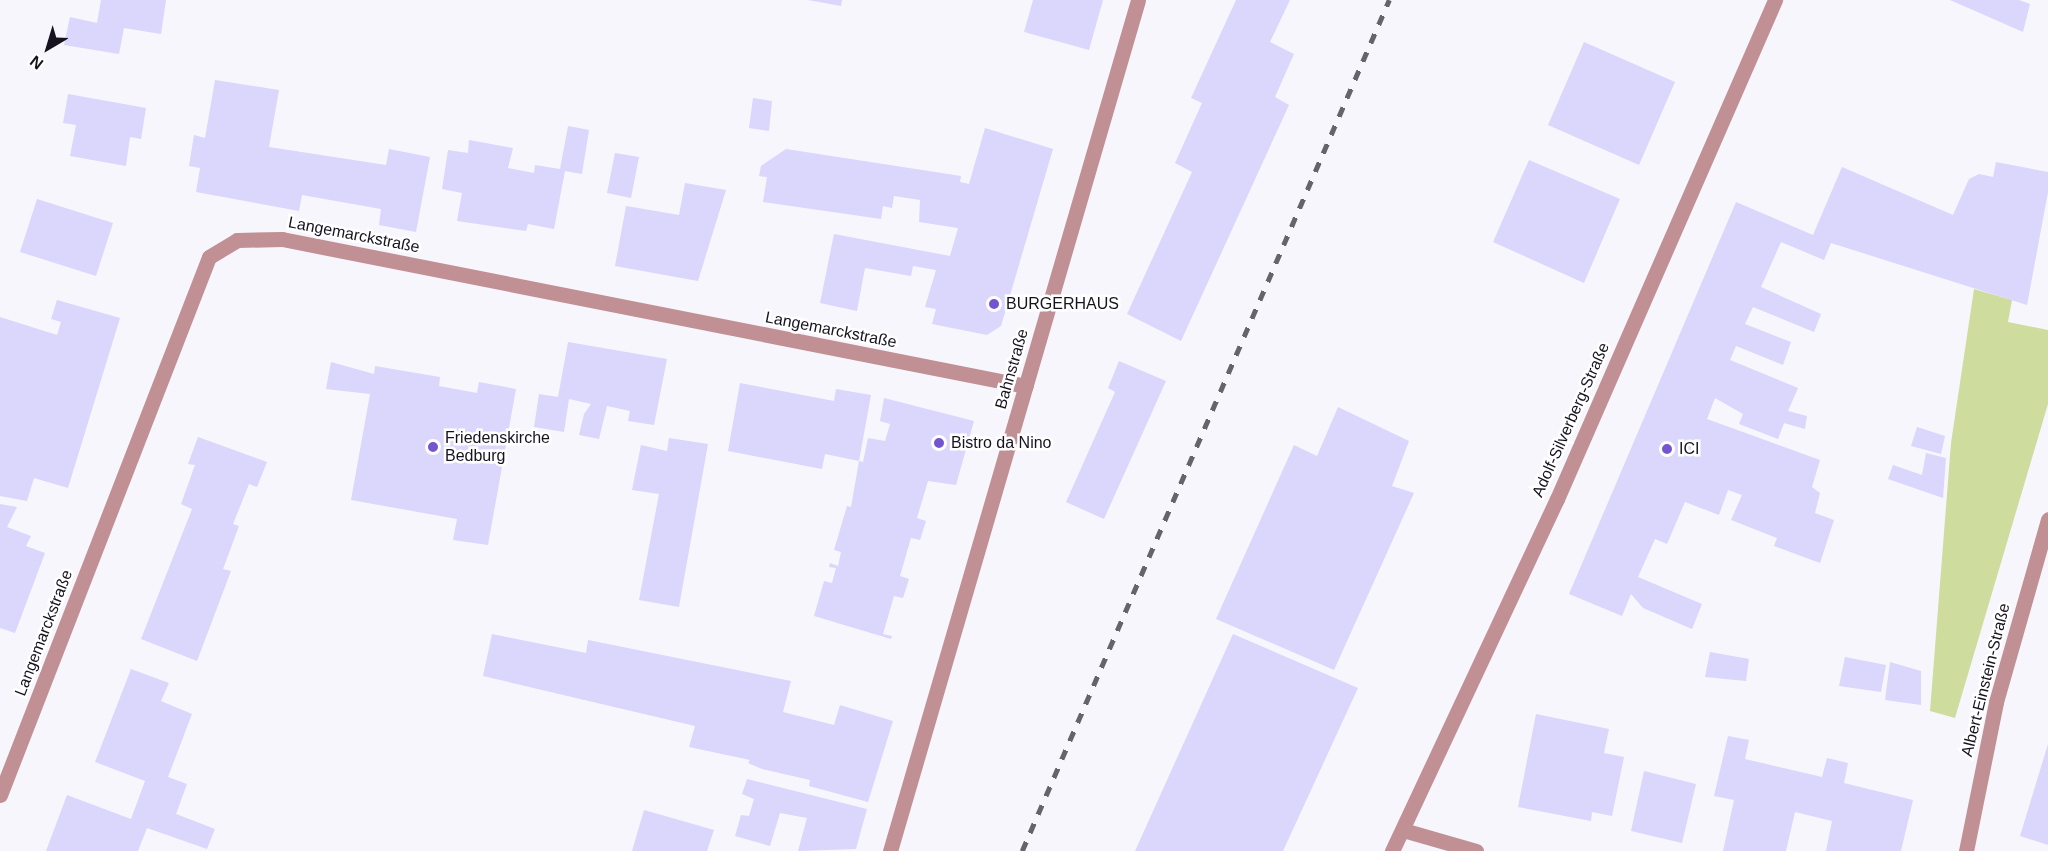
<!DOCTYPE html>
<html>
<head>
<meta charset="utf-8">
<style>
	body { margin:0 }
	#map { position:relative; width:2048px; height:851px; overflow:hidden; background:#f7f6fc; font-family:Arial,sans-serif }
	div>[style] { position:absolute }
	[style*='--x'] { left:calc(var(--x)*1px); top:calc(var(--y)*1px); width:calc(var(--w)*1px); rotate:calc(var(--a)*1deg) }
	.green>* { inset:0; background:#cedc9d }
	.building>* { inset:0; background:#dad6fc }
	.minor>* { height:15px; margin:-7.5px; padding:0 7.5px; transform-origin:7.5px; border-radius:7.5px; background:#c09095 }
	.rail>* { height:4.5px; margin-top:-2.25px; transform-origin:0; background:repeating-linear-gradient(90deg,#66636c 0 10px,transparent 0 20px) }
	.dots>* { width:16px; height:16px; translate:-50% -50%; box-sizing:border-box; border:3px solid #fff; border-radius:50% }
	span { translate:-50% -50%; white-space:nowrap; text-align:center; line-height:1.15; -webkit-text-stroke:5px #fff; paint-order:stroke }
	.street-label { font-size:16px; color:#17131e }
	.poi-label { font-size:16px; color:#17131e }
	.left { translate:0 -50%; text-align:left }
	.north { position:absolute; left:18px; top:18px; width:60px; height:60px; -webkit-text-stroke:4px #fff; paint-order:stroke; rotate:218deg; font-size:16px; font-weight:700; line-height:24px; text-align:center; color:#17131e }
	.north::after { content:''; display:block; margin:auto; width:21px; height:27px; background:#17131e; clip-path:polygon(50% 0,100% 100%,50% 72%,0 100%) }
</style>
</head>
<body>
<div id="map">
	<div class="green">
		<div style="clip-path:polygon(1974px 289px,2012px 300px,2008px 322px,2048px 330px,2048px 404px,1955px 718px,1930px 711px,1951px 443px)"></div>
	</div>
	<div class="building">
		<div style="clip-path:polygon(101px 0,166px 0,161px 34px,124px 28px,119px 54px,64px 45px,70px 17px,97px 23px)"></div>
		<div style="clip-path:polygon(808px 0,842px 0,841px 6px)"></div>
		<div style="clip-path:polygon(1033px 0,1103px 0,1089px 50px,1024px 32px)"></div>
		<div style="clip-path:polygon(1236px 0,1290px 0,1270px 42px,1294px 54px,1275px 97px,1289px 105px,1181px 341px,1127px 314px,1192px 172px,1175px 163px,1202px 103px,1191px 98px)"></div>
		<div style="clip-path:polygon(1950px 0,2019px 0,2030px 4px,2023px 32px)"></div>
		<div style="clip-path:polygon(1584px 42px,1675px 82px,1639px 165px,1548px 125px)"></div>
		<div style="clip-path:polygon(215px 80px,279px 90px,269px 147px,386px 165px,389px 149px,430px 157px,416px 232px,379px 225px,381px 209px,302px 195px,299px 211px,196px 192px,200px 168px,189px 166px,194px 135px,205px 138px)"></div>
		<div style="clip-path:polygon(68px 94px,146px 108px,141px 139px,130px 137px,126px 166px,70px 156px,76px 125px,63px 123px)"></div>
		<div style="clip-path:polygon(753px 98px,772px 101px,769px 131px,749px 128px)"></div>
		<div style="clip-path:polygon(568px 126px,589px 130px,582px 174px,565px 171px,554px 229px,528px 224px,526px 231px,457px 221px,462px 193px,442px 189px,448px 150px,468px 153px,469px 140px,513px 148px,508px 168px,534px 173px,535px 165px,560px 169px)"></div>
		<div style="clip-path:polygon(985px 128px,1053px 149px,1001px 326px,987px 335px,932px 324px,936px 309px,925px 307px,936px 270px,913px 266px,911px 276px,865px 268px,857px 311px,820px 303px,834px 234px,950px 256px,958px 228px,919px 222px,920px 200px,894px 196px,892px 208px,883px 206px,881px 219px,763px 202px,767px 177px,759px 176px,761px 166px,786px 149px,961px 176px,960px 182px,969px 184px)"></div>
		<div style="clip-path:polygon(615px 153px,639px 157px,631px 198px,607px 193px)"></div>
		<div style="clip-path:polygon(1529px 160px,1620px 199px,1584px 283px,1493px 242px)"></div>
		<div style="clip-path:polygon(1996px 162px,2048px 172px,2048px 192px,2027px 305px,1831px 243px,1824px 260px,1781px 242px,1761px 287px,1821px 314px,1814px 332px,1753px 307px,1745px 324px,1791px 342px,1783px 365px,1736px 346px,1730px 360px,1798px 388px,1788px 411px,1807px 416px,1805px 429px,1784px 423px,1778px 439px,1739px 424px,1743px 414px,1715px 398px,1707px 419px,1820px 460px,1812px 487px,1820px 493px,1815px 513px,1834px 520px,1820px 563px,1774px 546px,1777px 538px,1731px 520px,1742px 495px,1728px 490px,1719px 515px,1685px 502px,1667px 544px,1655px 539px,1638px 577px,1702px 604px,1692px 629px,1643px 608px,1631px 594px,1622px 616px,1569px 594px,1736px 202px,1813px 235px,1842px 167px,1953px 215px,1969px 179px,1979px 174px,1993px 177px)"></div>
		<div style="clip-path:polygon(685px 183px,726px 190px,698px 281px,615px 266px,626px 206px,679px 215px)"></div>
		<div style="clip-path:polygon(37px 199px,113px 223px,96px 276px,20px 252px)"></div>
		<div style="clip-path:polygon(57px 300px,120px 318px,68px 488px,34px 478px,27px 501px,0 496px,0 317px,57px 335px,61px 322px,51px 319px)"></div>
		<div style="clip-path:polygon(568px 342px,667px 359px,654px 425px,628px 421px,630px 411px,607px 406px,599px 439px,579px 435px,584px 414px,591px 404px,569px 399px,564px 432px,534px 427px,539px 394px,558px 397px)"></div>
		<div style="clip-path:polygon(1119px 361px,1166px 381px,1104px 519px,1066px 502px,1115px 392px,1108px 388px)"></div>
		<div style="clip-path:polygon(331px 362px,374px 374px,375px 366px,440px 377px,439px 386px,477px 393px,479px 382px,516px 389px,488px 545px,453px 540px,457px 519px,351px 500px,370px 394px,326px 389px)"></div>
		<div style="clip-path:polygon(740px 383px,834px 401px,836px 389px,871px 395px,859px 461px,863px 462px,868px 438px,885px 441px,890px 424px,880px 421px,884px 398px,974px 421px,956px 485px,928px 481px,917px 518px,926px 521px,920px 540px,911px 538px,900px 576px,909px 579px,903px 598px,894px 596px,883px 634px,892px 636px,891px 639px,814px 616px,824px 581px,832px 583px,836px 568px,829px 567px,830px 563px,838px 566px,841px 552px,834px 550px,847px 506px,851px 507px,859px 461px,825px 454px,822px 469px,728px 451px)"></div>
		<div style="clip-path:polygon(1338px 407px,1409px 441px,1392px 486px,1414px 493px,1334px 670px,1216px 619px,1294px 445px,1317px 456px)"></div>
		<div style="clip-path:polygon(1917px 427px,1945px 436px,1941px 454px,1911px 446px)"></div>
		<div style="clip-path:polygon(198px 437px,267px 462px,257px 487px,249px 484px,233px 524px,239px 526px,223px 569px,231px 571px,197px 661px,141px 639px,192px 509px,181px 504px,195px 465px,188px 464px)"></div>
		<div style="clip-path:polygon(669px 438px,708px 444px,679px 607px,639px 600px,659px 494px,632px 490px,641px 445px,667px 451px)"></div>
		<div style="clip-path:polygon(1926px 453px,1946px 458px,1943px 498px,1888px 479px,1893px 465px,1922px 475px)"></div>
		<div style="clip-path:polygon(0 504px,17px 507px,7px 527px,31px 536px,26px 546px,45px 553px,15px 633px,0 628px)"></div>
		<div style="clip-path:polygon(492px 634px,586px 653px,588px 640px,791px 681px,783px 712px,834px 725px,840px 705px,893px 721px,868px 802px,809px 786px,810px 780px,762px 769px,748px 763px,750px 760px,689px 747px,695px 726px,483px 676px)"></div>
		<div style="clip-path:polygon(1233px 634px,1358px 688px,1283px 851px,1135px 851px)"></div>
		<div style="clip-path:polygon(1710px 652px,1749px 659px,1746px 681px,1705px 677px)"></div>
		<div style="clip-path:polygon(1845px 657px,1886px 665px,1881px 692px,1839px 686px)"></div>
		<div style="clip-path:polygon(1890px 662px,1921px 671px,1921px 705px,1885px 700px)"></div>
		<div style="clip-path:polygon(131px 669px,169px 683px,161px 701px,192px 714px,168px 777px,187px 784px,176px 814px,215px 829px,207px 849px,147px 828px,138px 851px,46px 851px,67px 795px,131px 819px,145px 781px,95px 762px)"></div>
		<div style="clip-path:polygon(1536px 714px,1609px 729px,1604px 753px,1624px 757px,1612px 816px,1592px 812px,1591px 821px,1518px 807px)"></div>
		<div style="clip-path:polygon(1728px 736px,1749px 740px,1745px 759px,1822px 777px,1827px 758px,1848px 763px,1844px 783px,1913px 800px,1901px 851px,1826px 851px,1832px 821px,1795px 812px,1786px 851px,1723px 851px,1734px 800px,1714px 796px)"></div>
		<div style="clip-path:polygon(2048px 744px,2048px 845px,2020px 836px)"></div>
		<div style="clip-path:polygon(1644px 771px,1696px 784px,1682px 843px,1631px 831px)"></div>
		<div style="clip-path:polygon(747px 779px,867px 809px,856px 849px,798px 851px,807px 818px,780px 813px,770px 846px,735px 836px,741px 815px,749px 816px,754px 799px,742px 794px)"></div>
		<div style="clip-path:polygon(644px 810px,714px 830px,707px 851px,632px 851px)"></div>
	</div>
	<div class="minor">
		<div style="--x:0;--y:795;--w:577;--a:-68.77"></div>
		<div style="--x:209;--y:257;--w:33;--a:-31"></div>
		<div style="--x:237;--y:240;--w:45;--a:-1.3"></div>
		<div style="--x:282;--y:239;--w:758;--a:11.18"></div>
		<div style="--x:1403;--y:830;--w:76;--a:16"></div>
		<div style="--x:890;--y:851;--w:886;--a:-73.75"></div>
		<div style="--x:1392;--y:851;--w:389;--a:-64.9"></div>
		<div style="--x:1557;--y:499;--w:545;--a:-66.4"></div>
		<div style="--x:1966;--y:851;--w:152;--a:-78.6"></div>
		<div style="--x:1996;--y:702;--w:190;--a:-74.1"></div>
	</div>
	<div class="rail">
		<div style="--x:1022;--y:851;--w:927;--a:-66.67"></div>
	</div>
	<div class="dots">
		<div style="left:994px;top:304px;background:#7355cf"></div>
		<div style="left:939px;top:443px;background:#7355cf"></div>
		<div style="left:433px;top:447px;background:#7355cf"></div>
		<div style="left:1667px;top:449px;background:#7355cf"></div>
	</div>
	<div class="street-label">
		<span style="left:354px;top:235px;rotate:11deg">Langemarckstraße</span>
		<span style="left:831px;top:330px;rotate:11deg">Langemarckstraße</span>
		<span style="left:1012px;top:369px;rotate:-74deg">Bahnstraße</span>
		<span style="left:1571px;top:420px;rotate:-66deg">Adolf-Silverberg-Straße</span>
		<span style="left:44px;top:633px;rotate:-69deg">Langemarckstraße</span>
		<span style="left:1986px;top:680px;rotate:-76deg">Albert-Einstein-Straße</span>
	</div>
	<div class="poi-label">
		<span class="left" style="left:1006px;top:304px">BURGERHAUS</span>
		<span class="left" style="left:445px;top:447px">Friedenskirche<br>Bedburg</span>
		<span class="left" style="left:951px;top:443px">Bistro da Nino</span>
		<span class="left" style="left:1679px;top:449px">ICI</span>
	</div>
	<div class="north">N</div>
</div>
</body>
</html>
